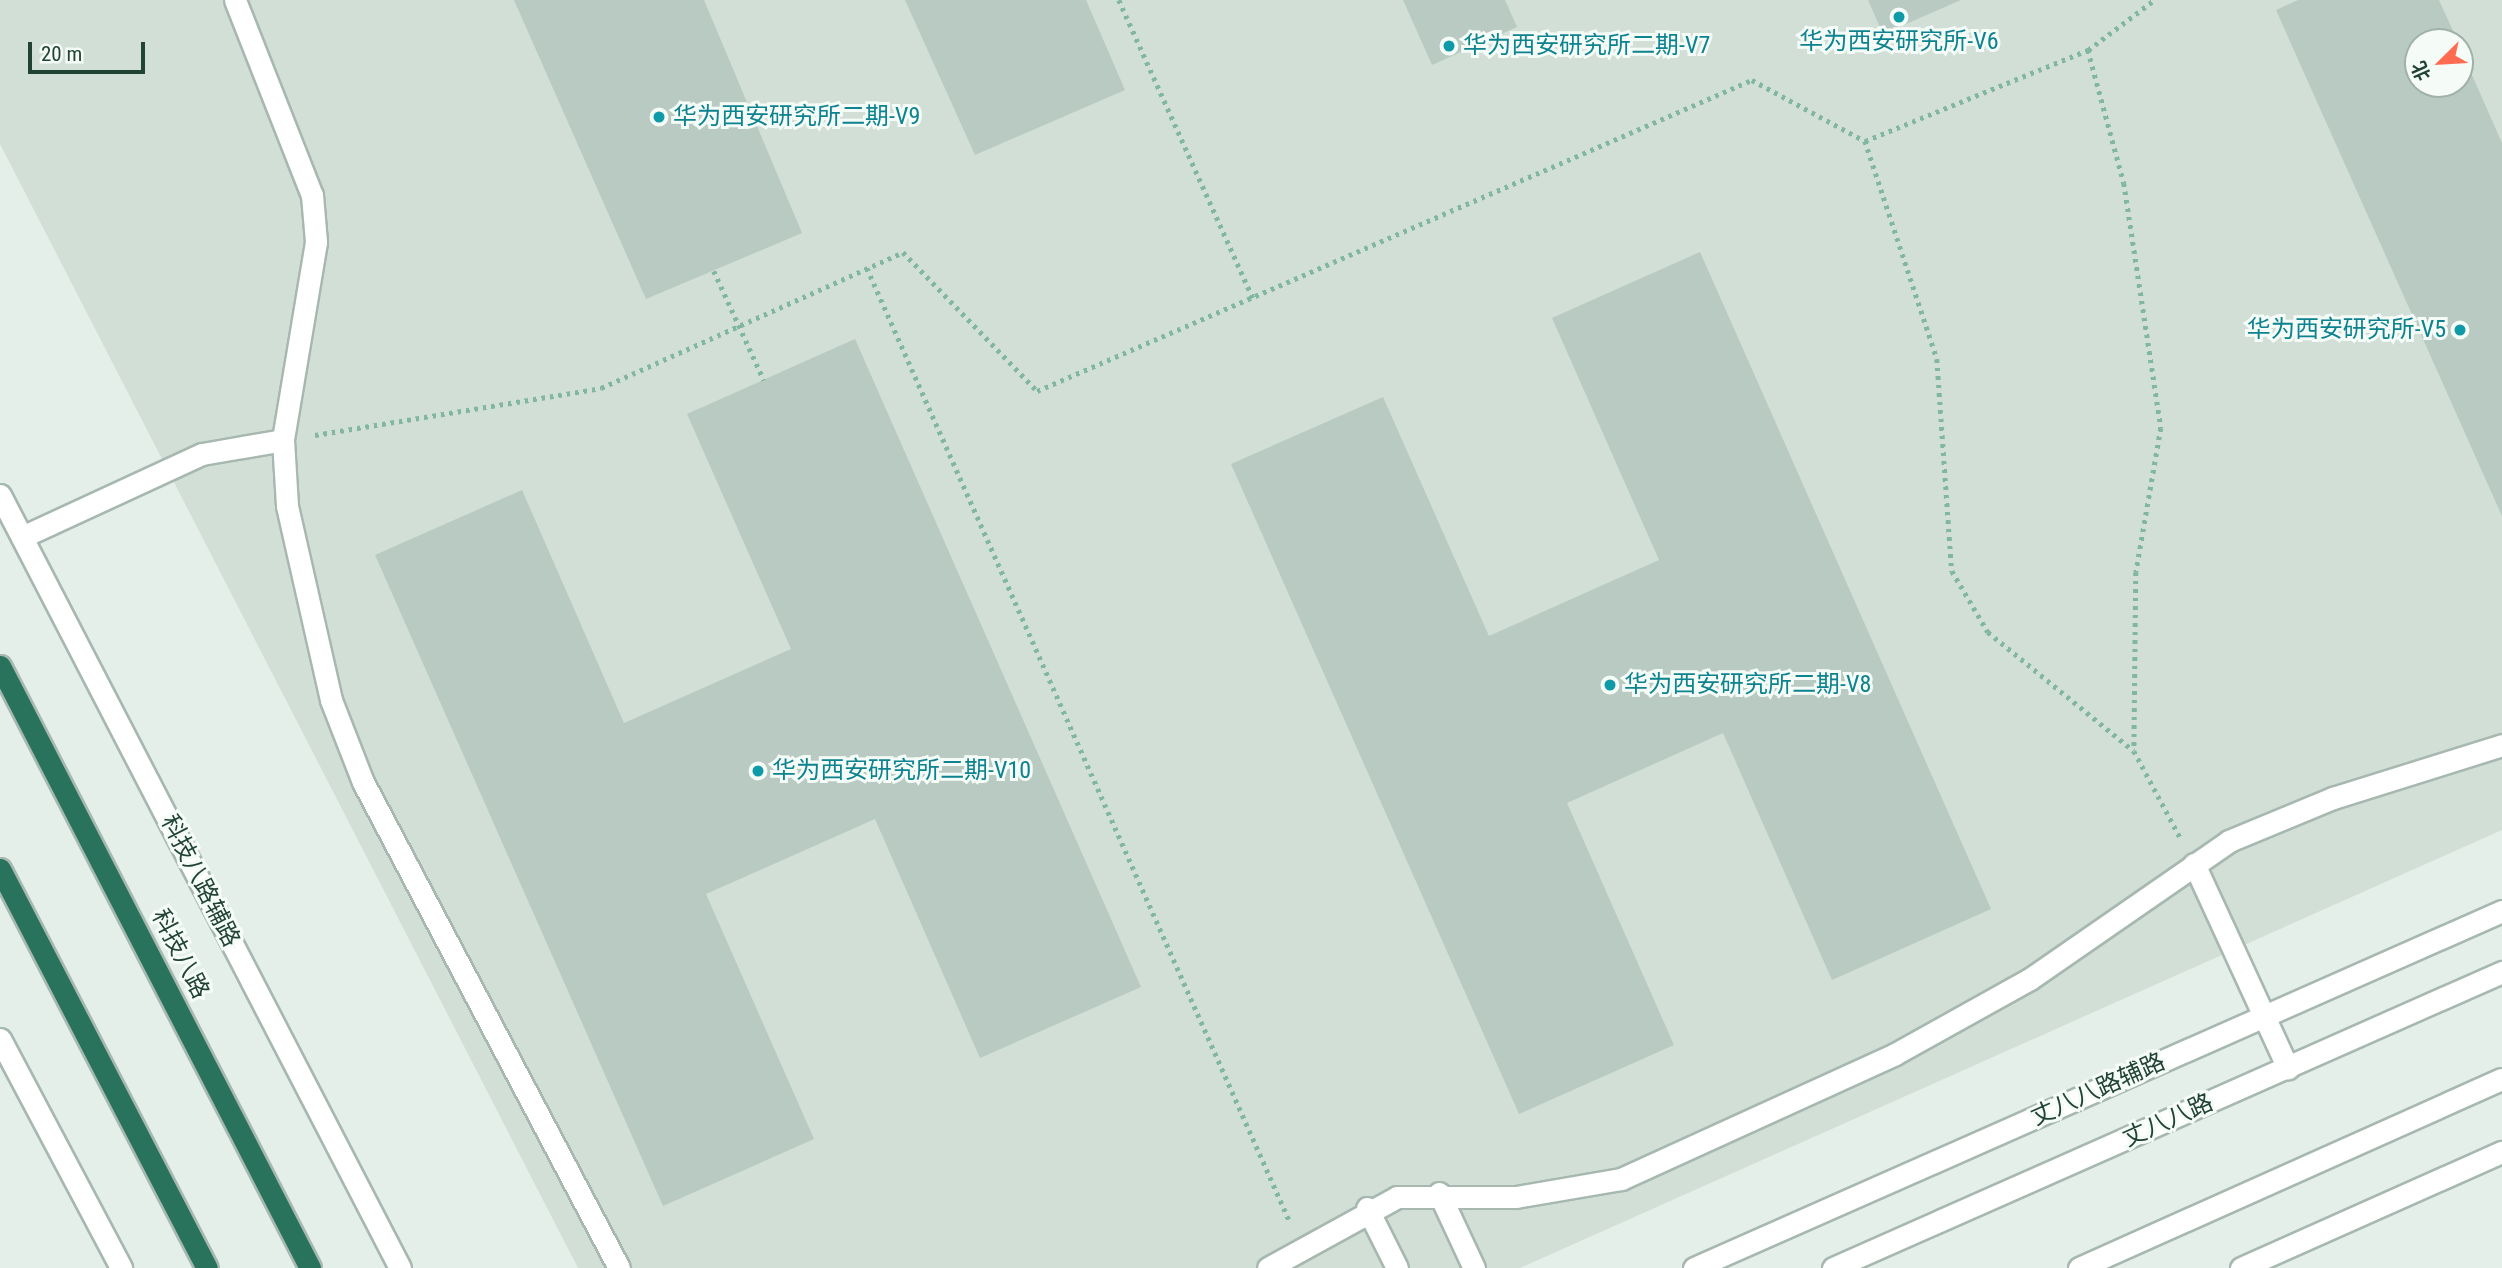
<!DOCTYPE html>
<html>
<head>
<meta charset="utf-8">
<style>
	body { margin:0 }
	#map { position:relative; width:2502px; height:1268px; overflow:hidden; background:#e4efe9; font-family:"Roboto Condensed","Noto Sans SC",sans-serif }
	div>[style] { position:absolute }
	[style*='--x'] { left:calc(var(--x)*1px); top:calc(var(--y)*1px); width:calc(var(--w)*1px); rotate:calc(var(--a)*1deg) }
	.built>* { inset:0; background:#d1dfd7 }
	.building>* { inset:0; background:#b8cac1 }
	.path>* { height:4.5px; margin-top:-2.25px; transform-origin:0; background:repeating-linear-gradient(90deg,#81b6a0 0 3.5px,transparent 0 8.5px) }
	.roads { filter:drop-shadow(2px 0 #a6b8b0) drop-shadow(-2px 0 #a6b8b0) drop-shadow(0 2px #a6b8b0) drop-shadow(0 -2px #a6b8b0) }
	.street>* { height:21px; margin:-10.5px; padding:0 10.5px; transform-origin:10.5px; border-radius:10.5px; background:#fff }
	.secondary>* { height:21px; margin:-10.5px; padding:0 10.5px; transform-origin:10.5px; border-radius:10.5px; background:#fff }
	.highway>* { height:21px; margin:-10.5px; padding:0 10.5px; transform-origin:10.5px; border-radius:10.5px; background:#29725c }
	.path-bridge>* { height:4.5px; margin-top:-2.25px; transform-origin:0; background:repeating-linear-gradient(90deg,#81b6a0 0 3.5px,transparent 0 8.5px) }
	.dots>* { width:19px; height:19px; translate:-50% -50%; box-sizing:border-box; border:4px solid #f5fbf7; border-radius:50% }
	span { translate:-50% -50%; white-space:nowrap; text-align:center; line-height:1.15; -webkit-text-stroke:6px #f5fbf7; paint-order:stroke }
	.culture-label { font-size:24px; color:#0d838f }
	.left { translate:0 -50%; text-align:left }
	.right { translate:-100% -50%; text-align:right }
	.street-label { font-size:24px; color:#214336 }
	.north { position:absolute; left:2404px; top:28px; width:70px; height:70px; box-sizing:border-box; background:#f5fbf7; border:2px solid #a0b1aa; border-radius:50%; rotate:246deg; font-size:19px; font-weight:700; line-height:28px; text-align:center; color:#214336 }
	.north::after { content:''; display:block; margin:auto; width:24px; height:32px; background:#ff6c51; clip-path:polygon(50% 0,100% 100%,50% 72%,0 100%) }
	.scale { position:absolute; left:28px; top:42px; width:117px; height:32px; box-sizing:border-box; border:4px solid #214336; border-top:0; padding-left:9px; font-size:21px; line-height:24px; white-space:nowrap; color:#214336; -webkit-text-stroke:5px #f5fbf7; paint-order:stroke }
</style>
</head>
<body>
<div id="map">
	<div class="built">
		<div style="clip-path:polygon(evenodd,0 0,2502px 0,2502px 830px,1520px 1268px,578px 1268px,0 144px,0 0,2418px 42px,2460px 42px,2460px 84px,2418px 84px,2418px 42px)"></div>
	</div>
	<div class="building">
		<div style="clip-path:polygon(514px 0,704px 0,802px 233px,646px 299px)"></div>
		<div style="clip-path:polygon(905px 0,1086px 0,1125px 90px,975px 155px)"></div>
		<div style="clip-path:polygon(1403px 0,1505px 0,1517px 27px,1432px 65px)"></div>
		<div style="clip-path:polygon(1868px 0,1961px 0,1883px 34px)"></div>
		<div style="clip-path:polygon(2298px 0,2439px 0,2458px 42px,2418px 42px,2418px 84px,2460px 84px,2460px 48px,2502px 143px,2502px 516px,2276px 10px)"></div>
		<div style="clip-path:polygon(1700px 252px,1991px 909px,1832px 980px,1723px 733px,1567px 803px,1674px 1045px,1519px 1114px,1231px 464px,1383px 397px,1489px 636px,1659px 560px,1552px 318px)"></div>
		<div style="clip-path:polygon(855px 339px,1141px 987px,980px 1058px,875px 819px,706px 894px,814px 1139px,663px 1206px,375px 555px,522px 490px,624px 723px,791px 649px,687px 414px)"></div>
	</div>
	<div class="path">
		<div style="--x:1119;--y:0;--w:327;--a:65.8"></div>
		<div style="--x:2088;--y:50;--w:138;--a:74.9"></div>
		<div style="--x:2124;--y:183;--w:248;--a:81.4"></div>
		<div style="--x:2161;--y:428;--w:146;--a:99.8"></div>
		<div style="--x:2136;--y:572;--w:178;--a:90.6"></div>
		<div style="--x:1865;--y:141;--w:230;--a:71.7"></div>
		<div style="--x:1937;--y:359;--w:213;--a:86"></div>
		<div style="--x:1952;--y:571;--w:71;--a:59.5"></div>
		<div style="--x:1988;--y:632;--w:188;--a:39.2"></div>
		<div style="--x:2134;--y:751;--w:100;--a:61.9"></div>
		<div style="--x:867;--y:268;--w:1041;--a:66.09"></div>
		<div style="--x:315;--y:435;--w:290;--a:-9.3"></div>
		<div style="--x:601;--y:388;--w:331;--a:-24.2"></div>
		<div style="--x:903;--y:252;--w:193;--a:46"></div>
		<div style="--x:1037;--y:391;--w:780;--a:-23.51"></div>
		<div style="--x:1752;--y:80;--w:128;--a:28.4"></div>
		<div style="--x:1865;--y:141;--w:241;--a:-22.2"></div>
		<div style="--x:2088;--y:50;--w:83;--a:-37.1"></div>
	</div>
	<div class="roads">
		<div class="street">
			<div style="--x:235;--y:0;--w:210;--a:68.5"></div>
			<div style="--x:312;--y:195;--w:47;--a:85.1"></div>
			<div style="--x:316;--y:242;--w:201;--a:99.5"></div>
			<div style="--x:283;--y:440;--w:66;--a:86.5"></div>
			<div style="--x:287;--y:506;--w:199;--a:77.2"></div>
			<div style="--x:331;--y:700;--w:88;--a:68.7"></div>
			<div style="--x:363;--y:782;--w:549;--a:62.22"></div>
			<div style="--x:22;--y:537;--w:198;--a:-24.8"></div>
			<div style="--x:202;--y:454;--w:82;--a:-9.8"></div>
			<div style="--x:2194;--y:864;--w:225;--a:65.3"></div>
			<div style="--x:1439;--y:1193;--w:83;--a:65"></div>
			<div style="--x:1367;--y:1208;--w:67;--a:63.4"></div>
			<div style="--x:1268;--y:1268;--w:147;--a:-28.8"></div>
			<div style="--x:1397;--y:1197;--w:119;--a:0"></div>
			<div style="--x:1516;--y:1197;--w:107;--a:-9.7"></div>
			<div style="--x:1621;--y:1179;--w:301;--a:-24.5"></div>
			<div style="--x:1895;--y:1054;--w:154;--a:-29.1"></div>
			<div style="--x:2030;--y:979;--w:242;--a:-34.7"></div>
			<div style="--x:2229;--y:841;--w:113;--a:-22.5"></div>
			<div style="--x:2333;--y:798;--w:177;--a:-17.4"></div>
			<div style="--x:1694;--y:1268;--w:883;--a:-23.84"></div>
			<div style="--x:2241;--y:1268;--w:286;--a:-24"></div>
		</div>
		<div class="secondary">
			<div style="--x:0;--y:495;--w:870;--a:62.64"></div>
			<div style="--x:0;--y:1039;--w:259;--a:62.1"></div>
			<div style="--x:1833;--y:1268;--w:732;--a:-23.87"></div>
			<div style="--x:2079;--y:1268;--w:463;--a:-24.1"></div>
		</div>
		<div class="highway">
			<div style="--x:0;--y:666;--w:677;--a:62.75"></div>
			<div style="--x:0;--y:869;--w:449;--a:62.6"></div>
		</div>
	</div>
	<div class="path-bridge">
		<div style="--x:714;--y:271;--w:120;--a:65.4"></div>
	</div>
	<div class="dots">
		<div style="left:1899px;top:17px;background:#0f9aa8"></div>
		<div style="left:1449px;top:46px;background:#0f9aa8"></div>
		<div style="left:659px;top:117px;background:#0f9aa8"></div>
		<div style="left:2460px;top:330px;background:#0f9aa8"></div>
		<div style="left:1610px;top:685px;background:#0f9aa8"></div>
		<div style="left:758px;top:771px;background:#0f9aa8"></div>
	</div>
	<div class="culture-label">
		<span style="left:1899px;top:42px">华为西安研究所-V6</span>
		<span class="left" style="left:1463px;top:46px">华为西安研究所二期-V7</span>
		<span class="left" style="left:673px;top:117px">华为西安研究所二期-V9</span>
		<span class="right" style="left:2446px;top:330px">华为西安研究所-V5</span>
		<span class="left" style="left:1624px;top:685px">华为西安研究所二期-V8</span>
		<span class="left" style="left:772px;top:771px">华为西安研究所二期-V10</span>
	</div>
	<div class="street-label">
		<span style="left:200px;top:881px;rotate:63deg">科技八路辅路</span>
		<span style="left:180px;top:954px;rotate:63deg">科技八路</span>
		<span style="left:2098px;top:1090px;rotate:-24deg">丈八八路辅路</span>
		<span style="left:2168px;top:1121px;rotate:-24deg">丈八八路</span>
	</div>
	<div class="north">北</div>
	<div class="scale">20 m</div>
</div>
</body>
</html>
